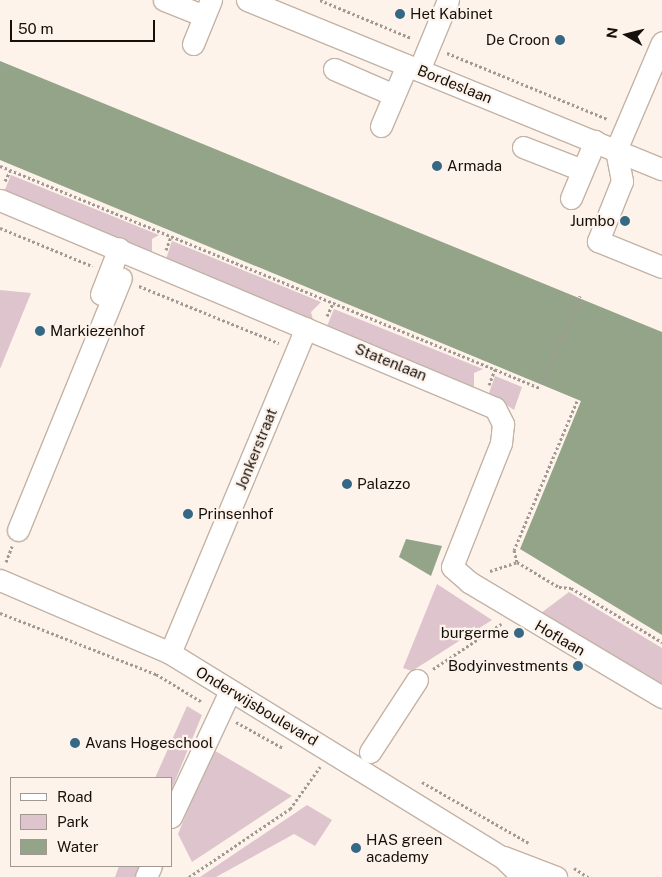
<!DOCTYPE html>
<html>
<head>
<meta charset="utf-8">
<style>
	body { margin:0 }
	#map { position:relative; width:662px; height:877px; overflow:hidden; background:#fef3eb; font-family:"Public Sans",sans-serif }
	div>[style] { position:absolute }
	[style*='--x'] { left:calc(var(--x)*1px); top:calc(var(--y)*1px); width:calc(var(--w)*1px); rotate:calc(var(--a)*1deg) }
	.green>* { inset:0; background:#ddc4cd }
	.water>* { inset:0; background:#94a488 }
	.path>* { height:3px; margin-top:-1.5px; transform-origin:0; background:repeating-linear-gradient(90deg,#a19992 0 2.5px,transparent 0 5px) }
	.roads { filter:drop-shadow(1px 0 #c3b3a6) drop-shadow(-1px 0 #c3b3a6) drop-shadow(0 1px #c3b3a6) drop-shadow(0 -1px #c3b3a6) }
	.minor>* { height:21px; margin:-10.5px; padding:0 10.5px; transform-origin:10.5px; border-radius:10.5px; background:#fff }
	.dots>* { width:14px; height:14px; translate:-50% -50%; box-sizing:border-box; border:2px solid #fef3eb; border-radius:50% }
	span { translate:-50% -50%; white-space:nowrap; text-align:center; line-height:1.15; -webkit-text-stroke:4.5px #fef3eb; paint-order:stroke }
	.poi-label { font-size:15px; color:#15100b }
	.left { translate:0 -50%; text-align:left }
	.right { translate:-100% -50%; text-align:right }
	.street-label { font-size:15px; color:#15100b }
	.legend { position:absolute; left:10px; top:777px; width:162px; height:90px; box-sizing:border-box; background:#fef3eb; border:1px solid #a19891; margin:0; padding:6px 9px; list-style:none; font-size:15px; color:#15100b }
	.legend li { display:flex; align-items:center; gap:10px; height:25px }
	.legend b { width:25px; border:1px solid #a19891 }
	.north { position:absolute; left:602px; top:10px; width:50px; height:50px; -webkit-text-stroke:4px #fef3eb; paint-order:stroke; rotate:278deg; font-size:14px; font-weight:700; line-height:20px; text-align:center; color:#15100b }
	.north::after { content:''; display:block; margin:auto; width:18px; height:22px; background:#15100b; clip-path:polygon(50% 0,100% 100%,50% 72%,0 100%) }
	.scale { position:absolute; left:10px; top:20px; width:145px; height:22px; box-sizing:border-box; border:2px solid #15100b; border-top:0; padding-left:6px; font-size:15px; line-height:18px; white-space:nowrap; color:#15100b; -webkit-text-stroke:4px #fef3eb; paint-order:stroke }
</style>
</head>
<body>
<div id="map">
	<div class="green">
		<div style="clip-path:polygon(11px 175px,159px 235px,152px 239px,152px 253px,4px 192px)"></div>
		<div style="clip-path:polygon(172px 241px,321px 302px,311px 312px,313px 320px,166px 259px)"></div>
		<div style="clip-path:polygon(0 290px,31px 293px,0 369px)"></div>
		<div style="clip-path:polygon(334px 309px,483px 369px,474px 373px,474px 387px,327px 326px)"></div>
		<div style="clip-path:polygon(495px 376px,522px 387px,514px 410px,489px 393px)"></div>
		<div style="clip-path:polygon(437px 584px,492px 620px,412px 671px,403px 668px)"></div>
		<div style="clip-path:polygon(569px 592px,662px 648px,662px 686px,541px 613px)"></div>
		<div style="clip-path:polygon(187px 706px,202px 715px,171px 791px,171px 778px,155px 778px)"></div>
		<div style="clip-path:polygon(212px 749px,292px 796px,192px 862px,178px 834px)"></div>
		<div style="clip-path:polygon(307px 805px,332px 820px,315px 846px,294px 834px,216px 877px,200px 877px)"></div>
		<div style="clip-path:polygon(119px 866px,141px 866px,136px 877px,115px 877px)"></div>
	</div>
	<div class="water">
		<div style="clip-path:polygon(0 61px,662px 332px,662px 635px,520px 549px,581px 401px,0 160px)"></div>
		<div style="clip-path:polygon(406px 539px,442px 546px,431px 576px,399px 557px)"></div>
	</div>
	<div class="path">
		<div style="--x:320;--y:0;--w:99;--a:22.7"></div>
		<div style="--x:447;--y:53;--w:173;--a:22.4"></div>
		<div style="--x:0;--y:166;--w:584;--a:22.35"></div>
		<div style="--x:5;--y:181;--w:11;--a:-63"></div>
		<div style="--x:0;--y:228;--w:100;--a:22.4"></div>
		<div style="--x:166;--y:250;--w:15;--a:-70"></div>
		<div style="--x:139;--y:286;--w:151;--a:22.2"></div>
		<div style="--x:327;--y:316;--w:14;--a:-65"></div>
		<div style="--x:542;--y:384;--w:96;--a:-66.6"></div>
		<div style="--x:489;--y:385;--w:17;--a:-69"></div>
		<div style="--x:577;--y:401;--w:162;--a:112.9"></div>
		<div style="--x:514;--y:550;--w:12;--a:76"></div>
		<div style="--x:517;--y:562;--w:49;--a:30.8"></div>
		<div style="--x:559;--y:587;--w:12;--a:5"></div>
		<div style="--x:571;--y:588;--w:106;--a:30.7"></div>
		<div style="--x:6;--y:562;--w:17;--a:-69"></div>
		<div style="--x:490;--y:571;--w:28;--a:-18"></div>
		<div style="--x:0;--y:613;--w:168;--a:21.4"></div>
		<div style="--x:156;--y:674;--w:54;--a:31.3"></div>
		<div style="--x:433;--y:669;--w:82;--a:-33.5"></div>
		<div style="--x:236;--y:722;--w:54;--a:29"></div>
		<div style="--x:422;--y:782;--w:123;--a:29.7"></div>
		<div style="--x:574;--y:868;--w:17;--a:33"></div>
		<div style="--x:189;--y:877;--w:122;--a:-34"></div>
		<div style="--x:290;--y:809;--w:52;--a:-54.5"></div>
	</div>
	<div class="roads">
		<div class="minor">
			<div style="--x:164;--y:0;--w:43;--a:21.8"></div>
			<div style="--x:247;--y:0;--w:448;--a:22.2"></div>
			<div style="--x:193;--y:44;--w:48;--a:-67.8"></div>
			<div style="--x:334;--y:69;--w:65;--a:23.4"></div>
			<div style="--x:419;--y:70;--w:76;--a:-67.5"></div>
			<div style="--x:381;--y:126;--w:66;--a:-66.9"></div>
			<div style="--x:523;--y:147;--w:63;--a:21.3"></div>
			<div style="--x:616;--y:150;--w:32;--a:79"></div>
			<div style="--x:622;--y:181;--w:65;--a:111.8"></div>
			<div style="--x:598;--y:241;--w:69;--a:22.1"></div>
			<div style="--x:616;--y:150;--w:117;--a:-66.9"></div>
			<div style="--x:571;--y:198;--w:62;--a:-67.2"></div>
			<div style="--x:0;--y:200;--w:537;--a:22.79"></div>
			<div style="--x:495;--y:408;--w:18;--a:63"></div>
			<div style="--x:503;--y:424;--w:19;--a:96"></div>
			<div style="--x:501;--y:443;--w:133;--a:111.6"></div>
			<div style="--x:452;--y:567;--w:23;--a:41"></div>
			<div style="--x:469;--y:582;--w:225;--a:30.8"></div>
			<div style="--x:101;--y:294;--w:49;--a:-68.6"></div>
			<div style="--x:18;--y:530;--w:272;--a:-67.8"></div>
			<div style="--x:0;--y:580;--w:185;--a:23.2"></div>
			<div style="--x:170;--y:653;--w:390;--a:31.6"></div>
			<div style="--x:502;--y:857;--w:29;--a:44"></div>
			<div style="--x:170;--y:653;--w:352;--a:-67.3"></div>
			<div style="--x:370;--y:752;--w:86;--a:-56.9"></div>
			<div style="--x:171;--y:817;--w:139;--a:-64.9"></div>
			<div style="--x:504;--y:857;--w:56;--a:21"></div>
			<div style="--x:146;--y:877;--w:12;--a:-66"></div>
		</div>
	</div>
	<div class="dots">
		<div style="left:400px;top:14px;background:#346885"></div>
		<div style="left:560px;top:40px;background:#346885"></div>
		<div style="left:437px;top:166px;background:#346885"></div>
		<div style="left:625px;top:221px;background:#346885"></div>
		<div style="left:40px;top:331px;background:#346885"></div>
		<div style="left:347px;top:484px;background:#346885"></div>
		<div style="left:188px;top:514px;background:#346885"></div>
		<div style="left:519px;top:633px;background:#346885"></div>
		<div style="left:578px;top:666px;background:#346885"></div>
		<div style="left:75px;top:743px;background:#346885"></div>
		<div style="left:356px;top:848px;background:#346885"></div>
	</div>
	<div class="poi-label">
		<span class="left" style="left:410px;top:14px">Het Kabinet</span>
		<span class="right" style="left:550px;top:40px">De Croon</span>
		<span class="left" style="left:447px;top:166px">Armada</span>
		<span class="right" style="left:615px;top:221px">Jumbo</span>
		<span class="left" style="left:50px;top:331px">Markiezenhof</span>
		<span class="left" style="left:357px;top:484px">Palazzo</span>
		<span class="left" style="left:198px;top:514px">Prinsenhof</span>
		<span class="right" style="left:509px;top:633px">burgerme</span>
		<span class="right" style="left:568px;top:666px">Bodyinvestments</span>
		<span class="left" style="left:85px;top:743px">Avans Hogeschool</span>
		<span class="left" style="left:366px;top:848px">HAS green<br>academy</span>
	</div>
	<div class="street-label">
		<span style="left:455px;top:84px;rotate:22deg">Bordeslaan</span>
		<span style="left:391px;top:362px;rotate:22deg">Statenlaan</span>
		<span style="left:256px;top:449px;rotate:-68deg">Jonkerstraat</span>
		<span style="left:560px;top:638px;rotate:30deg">Hoflaan</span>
		<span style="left:257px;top:706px;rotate:31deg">Onderwijsboulevard</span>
	</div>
	<ul class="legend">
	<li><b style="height:6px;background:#fff"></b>Road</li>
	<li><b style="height:14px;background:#ddc4cd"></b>Park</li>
	<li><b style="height:14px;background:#94a488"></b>Water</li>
	</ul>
	<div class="north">N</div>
	<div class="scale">50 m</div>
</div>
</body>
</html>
